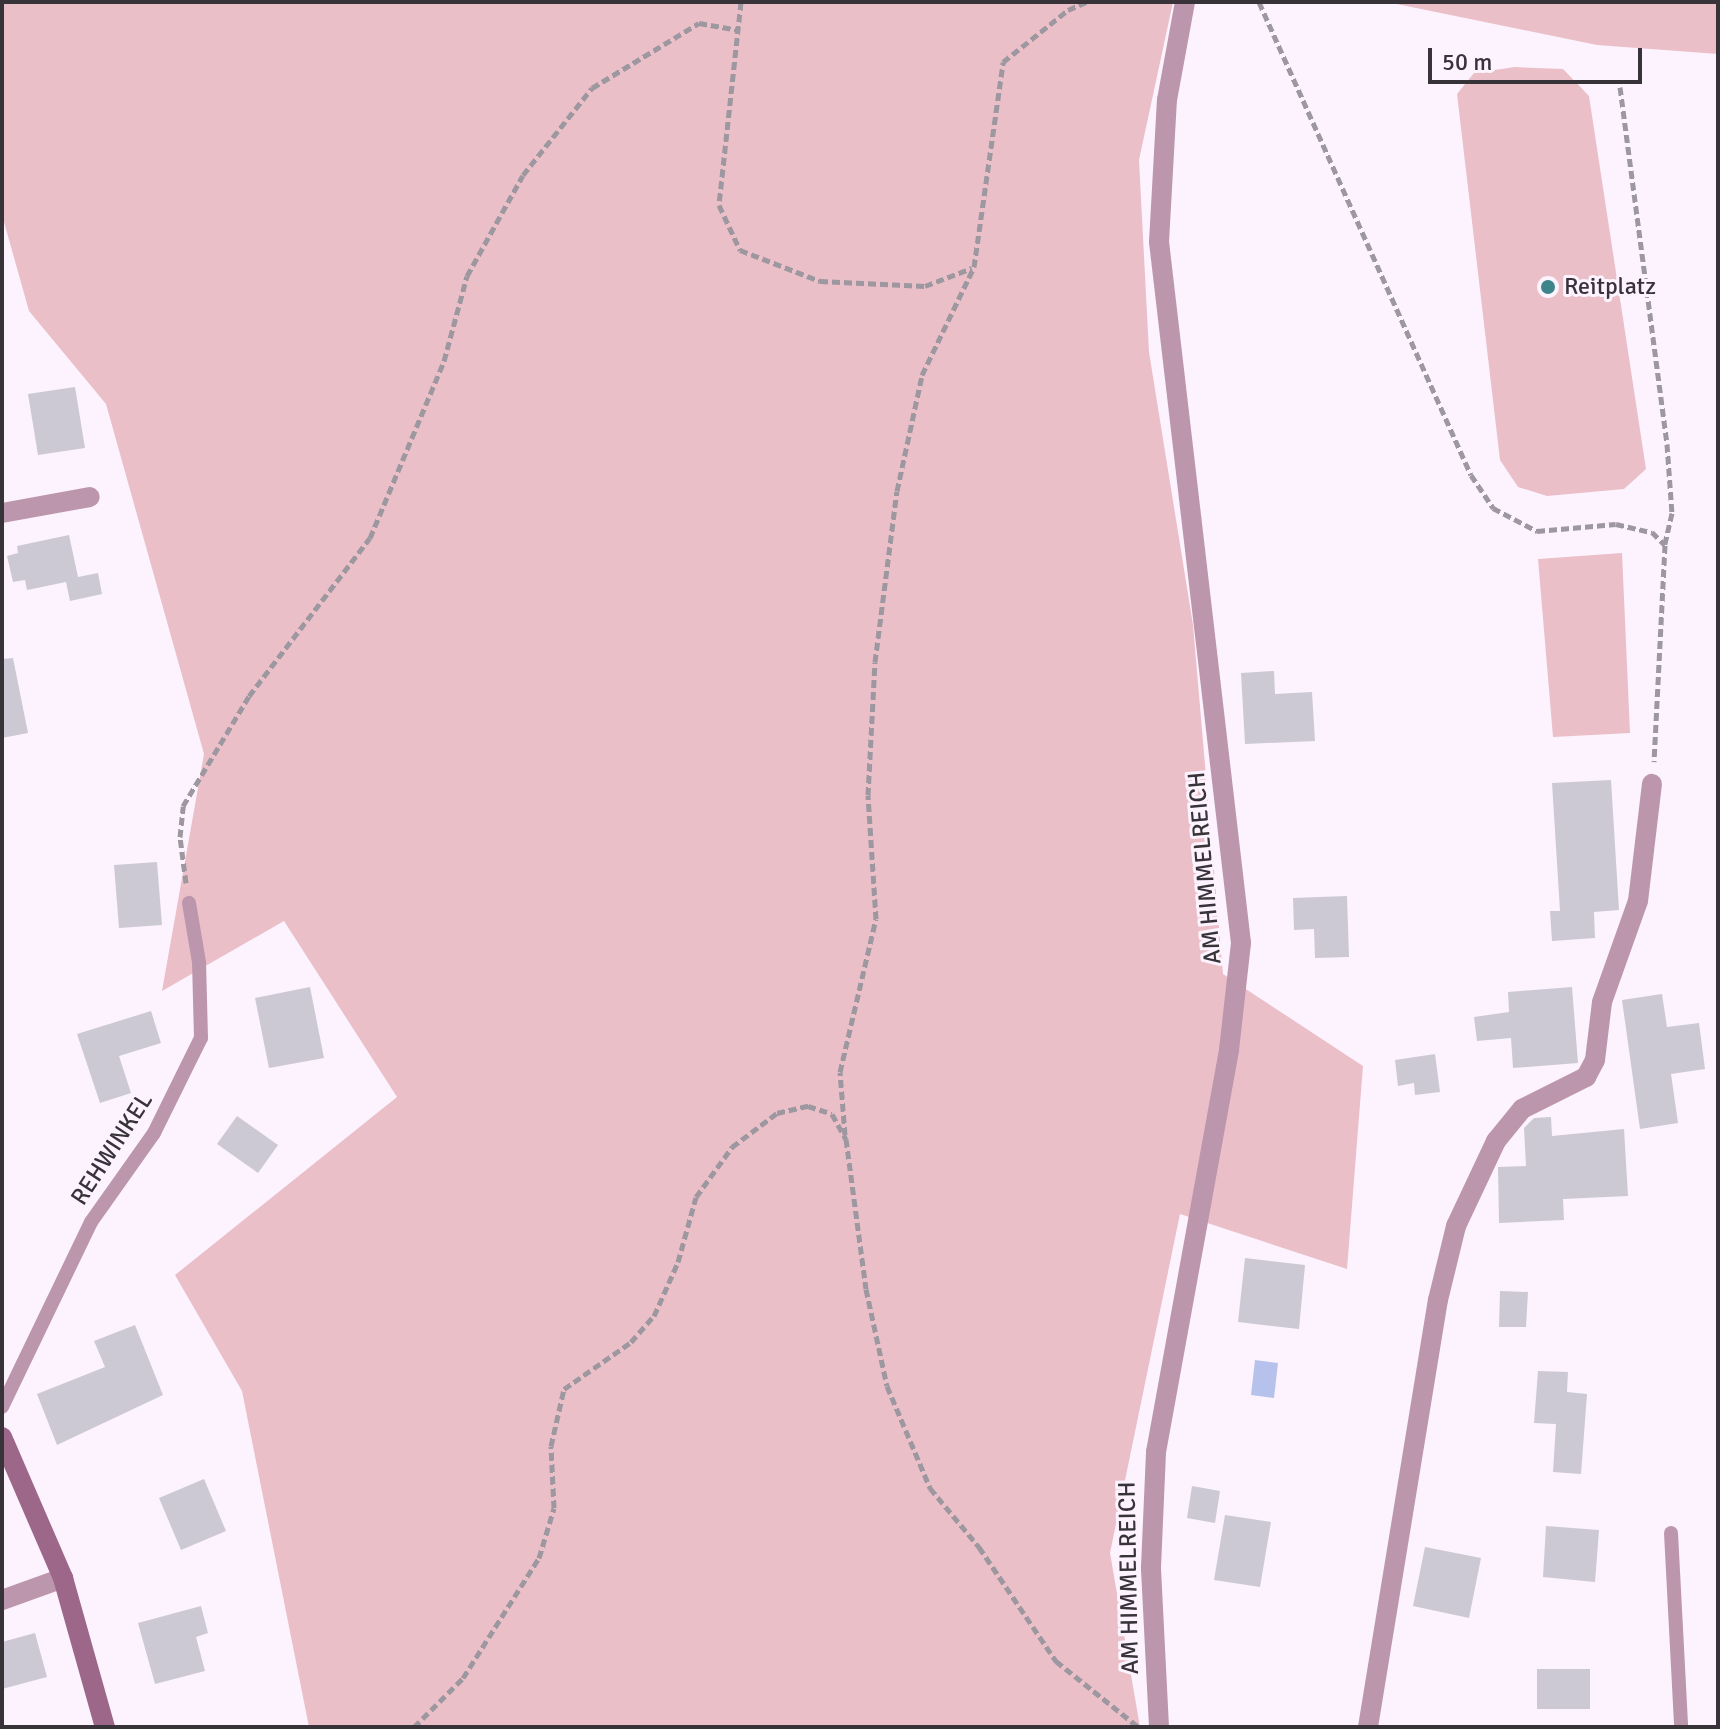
<!DOCTYPE html>
<html>
<head>
<meta charset="utf-8">
<style>
	body { margin:0 }
	#map { position:relative; width:1720px; height:1729px; overflow:hidden; background:#fcf3fe; font-family:Signika,sans-serif }
	div>[style] { position:absolute }
	[style*='--x'] { left:calc(var(--x)*1px); top:calc(var(--y)*1px); width:calc(var(--w)*1px); rotate:calc(var(--a)*1deg) }
	.green>* { inset:0; background:#eabfc8 }
	.water>* { inset:0; background:#b6c2ec }
	.building>* { inset:0; background:#ccc9d5 }
	.path>* { height:5px; margin-top:-2.5px; transform-origin:0; background:repeating-linear-gradient(90deg,#9d979f 0 8px,transparent 0 12px) }
	.service>* { height:14px; margin:-7px; padding:0 7px; transform-origin:7px; border-radius:7px; background:#bc96ad }
	.minor>* { height:20px; margin:-10px; padding:0 10px; transform-origin:10px; border-radius:10px; background:#bc96ad }
	.secondary>* { height:20px; margin:-10px; padding:0 10px; transform-origin:10px; border-radius:10px; background:#9d6789 }
	.dots>* { width:22px; height:22px; translate:-50% -50%; box-sizing:border-box; border:4px solid #fcf3fe; border-radius:50% }
	span { translate:-50% -50%; white-space:nowrap; text-align:center; line-height:1.15; -webkit-text-stroke:6px #fcf3fe; paint-order:stroke }
	.poi-label { font-size:24px; color:#373338 }
	.left { translate:0 -50%; text-align:left }
	.street-label { font-size:24px; color:#373338 }
	.frame { position:absolute; inset:0; border:4px solid #373338; pointer-events:none }
	.scale { position:absolute; left:1428px; top:48px; width:214px; height:36px; box-sizing:border-box; border:4px solid #373338; border-top:0; padding-left:10px; font-size:24px; line-height:28px; white-space:nowrap; color:#373338; -webkit-text-stroke:6px #fcf3fe; paint-order:stroke }
</style>
</head>
<body>
<div id="map">
	<div class="green">
		<div style="clip-path:polygon(2px 2px,1173px 2px,1139px 160px,1149px 352px,1193px 625px,1223px 974px,1363px 1066px,1347px 1269px,1180px 1214px,1110px 1553px,1140px 1727px,309px 1727px,242px 1391px,175px 1275px,397px 1097px,284px 921px,162px 991px,204px 754px,106px 404px,29px 311px,2px 215px)"></div>
		<div style="clip-path:polygon(1387px 2px,1718px 2px,1718px 54px,1597px 45px)"></div>
		<div style="clip-path:polygon(1515px 67px,1563px 69px,1589px 96px,1646px 469px,1624px 489px,1547px 496px,1518px 487px,1500px 460px,1457px 94px,1474px 73px)"></div>
		<div style="clip-path:polygon(1622px 553px,1630px 733px,1553px 737px,1538px 559px)"></div>
	</div>
	<div class="water">
		<div style="clip-path:polygon(1255px 1360px,1278px 1363px,1274px 1398px,1251px 1395px)"></div>
	</div>
	<div class="building">
		<div style="clip-path:polygon(75px 387px,85px 448px,38px 455px,28px 394px)"></div>
		<div style="clip-path:polygon(69px 535px,78px 577px,98px 573px,102px 594px,70px 601px,66px 582px,27px 590px,25px 580px,13px 582px,7px 556px,18px 553px,17px 546px)"></div>
		<div style="clip-path:polygon(13px 658px,28px 733px,2px 738px,2px 659px)"></div>
		<div style="clip-path:polygon(1274px 671px,1275px 694px,1312px 692px,1315px 741px,1245px 744px,1241px 673px)"></div>
		<div style="clip-path:polygon(1611px 780px,1619px 910px,1594px 912px,1595px 938px,1552px 941px,1550px 911px,1560px 911px,1552px 783px)"></div>
		<div style="clip-path:polygon(157px 862px,162px 925px,119px 928px,114px 865px)"></div>
		<div style="clip-path:polygon(1347px 896px,1349px 957px,1315px 958px,1314px 929px,1294px 930px,1293px 898px)"></div>
		<div style="clip-path:polygon(310px 987px,324px 1058px,269px 1068px,255px 998px)"></div>
		<div style="clip-path:polygon(1572px 987px,1578px 1063px,1513px 1068px,1511px 1038px,1477px 1041px,1474px 1017px,1509px 1012px,1508px 992px)"></div>
		<div style="clip-path:polygon(1662px 994px,1667px 1027px,1699px 1023px,1705px 1069px,1671px 1074px,1678px 1123px,1640px 1129px,1622px 1000px)"></div>
		<div style="clip-path:polygon(151px 1011px,161px 1043px,119px 1056px,131px 1093px,100px 1103px,77px 1034px)"></div>
		<div style="clip-path:polygon(1435px 1054px,1440px 1092px,1415px 1095px,1414px 1083px,1398px 1086px,1395px 1060px)"></div>
		<div style="clip-path:polygon(237px 1116px,278px 1145px,258px 1173px,217px 1144px)"></div>
		<div style="clip-path:polygon(1551px 1117px,1552px 1136px,1624px 1129px,1628px 1196px,1563px 1199px,1564px 1220px,1499px 1223px,1498px 1167px,1526px 1166px,1524px 1128px,1534px 1118px)"></div>
		<div style="clip-path:polygon(1245px 1258px,1305px 1265px,1299px 1329px,1238px 1322px)"></div>
		<div style="clip-path:polygon(1500px 1291px,1528px 1292px,1526px 1327px,1499px 1327px)"></div>
		<div style="clip-path:polygon(135px 1325px,163px 1395px,57px 1445px,37px 1394px,105px 1367px,94px 1341px)"></div>
		<div style="clip-path:polygon(1538px 1371px,1568px 1372px,1567px 1392px,1587px 1394px,1581px 1474px,1553px 1472px,1556px 1424px,1534px 1423px)"></div>
		<div style="clip-path:polygon(204px 1479px,226px 1531px,181px 1550px,159px 1498px)"></div>
		<div style="clip-path:polygon(1192px 1486px,1220px 1491px,1215px 1523px,1187px 1518px)"></div>
		<div style="clip-path:polygon(1225px 1515px,1271px 1522px,1260px 1587px,1214px 1580px)"></div>
		<div style="clip-path:polygon(1546px 1526px,1599px 1530px,1595px 1582px,1543px 1577px)"></div>
		<div style="clip-path:polygon(1425px 1547px,1481px 1558px,1469px 1618px,1413px 1606px)"></div>
		<div style="clip-path:polygon(201px 1606px,208px 1633px,196px 1637px,205px 1671px,155px 1684px,138px 1623px)"></div>
		<div style="clip-path:polygon(35px 1633px,47px 1677px,2px 1689px,2px 1642px)"></div>
		<div style="clip-path:polygon(1537px 1669px,1590px 1669px,1590px 1709px,1537px 1709px)"></div>
	</div>
	<div class="path">
		<div style="--x:741;--y:2;--w:204;--a:96.2"></div>
		<div style="--x:719;--y:205;--w:50;--a:65"></div>
		<div style="--x:740;--y:250;--w:86;--a:21.2"></div>
		<div style="--x:820;--y:281;--w:105;--a:2.7"></div>
		<div style="--x:925;--y:286;--w:50;--a:-21"></div>
		<div style="--x:1259;--y:2;--w:518;--a:65.86"></div>
		<div style="--x:1471;--y:475;--w:40;--a:56"></div>
		<div style="--x:1493;--y:508;--w:50;--a:27.6"></div>
		<div style="--x:1537;--y:531;--w:79;--a:-5.1"></div>
		<div style="--x:1616;--y:524;--w:37;--a:13"></div>
		<div style="--x:1652;--y:532;--w:18;--a:45"></div>
		<div style="--x:1665;--y:545;--w:217;--a:92.9"></div>
		<div style="--x:1620;--y:87;--w:360;--a:82.5"></div>
		<div style="--x:1667;--y:444;--w:69;--a:85.9"></div>
		<div style="--x:1672;--y:513;--w:32;--a:103"></div>
		<div style="--x:186;--y:883;--w:46;--a:-97.4"></div>
		<div style="--x:180;--y:837;--w:31;--a:-84"></div>
		<div style="--x:183;--y:806;--w:128;--a:-59"></div>
		<div style="--x:249;--y:696;--w:199;--a:-52.6"></div>
		<div style="--x:370;--y:538;--w:192;--a:-67.3"></div>
		<div style="--x:444;--y:361;--w:88;--a:-74.9"></div>
		<div style="--x:467;--y:276;--w:115;--a:-61"></div>
		<div style="--x:523;--y:175;--w:111;--a:-51.6"></div>
		<div style="--x:592;--y:88;--w:125;--a:-31.3"></div>
		<div style="--x:699;--y:23;--w:39;--a:10"></div>
		<div style="--x:845;--y:1135;--w:63;--a:-94.5"></div>
		<div style="--x:840;--y:1072;--w:157;--a:-76.8"></div>
		<div style="--x:876;--y:919;--w:124;--a:-93.7"></div>
		<div style="--x:868;--y:795;--w:133;--a:-87"></div>
		<div style="--x:875;--y:662;--w:172;--a:-82.7"></div>
		<div style="--x:897;--y:491;--w:119;--a:-77.8"></div>
		<div style="--x:922;--y:375;--w:120;--a:-64.3"></div>
		<div style="--x:974;--y:267;--w:207;--a:-81.9"></div>
		<div style="--x:1003;--y:62;--w:83;--a:-38.7"></div>
		<div style="--x:1068;--y:10;--w:20;--a:-24"></div>
		<div style="--x:414;--y:1727;--w:69;--a:-45"></div>
		<div style="--x:463;--y:1678;--w:142;--a:-57.7"></div>
		<div style="--x:539;--y:1558;--w:52;--a:-73.3"></div>
		<div style="--x:554;--y:1508;--w:62;--a:-92.8"></div>
		<div style="--x:551;--y:1446;--w:58;--a:-77.2"></div>
		<div style="--x:564;--y:1389;--w:82;--a:-35"></div>
		<div style="--x:631;--y:1342;--w:35;--a:-49"></div>
		<div style="--x:654;--y:1316;--w:59;--a:-66"></div>
		<div style="--x:678;--y:1262;--w:67;--a:-74.5"></div>
		<div style="--x:696;--y:1197;--w:62;--a:-54.2"></div>
		<div style="--x:732;--y:1147;--w:56;--a:-37.1"></div>
		<div style="--x:777;--y:1113;--w:32;--a:-13"></div>
		<div style="--x:808;--y:1106;--w:25;--a:18"></div>
		<div style="--x:832;--y:1114;--w:29;--a:61"></div>
		<div style="--x:846;--y:1139;--w:151;--a:82.4"></div>
		<div style="--x:866;--y:1289;--w:99;--a:77.8"></div>
		<div style="--x:887;--y:1386;--w:111;--a:67.1"></div>
		<div style="--x:930;--y:1488;--w:77;--a:50.3"></div>
		<div style="--x:979;--y:1547;--w:138;--a:56"></div>
		<div style="--x:1056;--y:1661;--w:104;--a:38.7"></div>
	</div>
	<div class="service">
		<div style="--x:2;--y:1407;--w:205;--a:-64.3"></div>
		<div style="--x:91;--y:1222;--w:109;--a:-54.7"></div>
		<div style="--x:154;--y:1133;--w:106;--a:-63.7"></div>
		<div style="--x:201;--y:1038;--w:76;--a:-91.5"></div>
		<div style="--x:199;--y:962;--w:60;--a:-99.6"></div>
		<div style="--x:1671;--y:1533;--w:194;--a:87"></div>
	</div>
	<div class="minor">
		<div style="--x:2;--y:513;--w:89;--a:-10.3"></div>
		<div style="--x:2;--y:1600;--w:65;--a:-19.8"></div>
		<div style="--x:1159;--y:1727;--w:160;--a:-92.9"></div>
		<div style="--x:1151;--y:1567;--w:115;--a:-87.5"></div>
		<div style="--x:1156;--y:1452;--w:409;--a:-79.7"></div>
		<div style="--x:1229;--y:1050;--w:108;--a:-83.6"></div>
		<div style="--x:1241;--y:943;--w:706;--a:-96.67"></div>
		<div style="--x:1159;--y:242;--w:142;--a:-86.8"></div>
		<div style="--x:1167;--y:100;--w:100;--a:-79.6"></div>
		<div style="--x:1368;--y:1727;--w:433;--a:-80.7"></div>
		<div style="--x:1438;--y:1300;--w:76;--a:-76.3"></div>
		<div style="--x:1456;--y:1226;--w:94;--a:-64.8"></div>
		<div style="--x:1496;--y:1141;--w:41;--a:-50.9"></div>
		<div style="--x:1522;--y:1109;--w:72;--a:-26.6"></div>
		<div style="--x:1586;--y:1077;--w:19;--a:-62"></div>
		<div style="--x:1595;--y:1060;--w:58;--a:-83.1"></div>
		<div style="--x:1602;--y:1002;--w:107;--a:-70.4"></div>
		<div style="--x:1638;--y:901;--w:118;--a:-83.2"></div>
	</div>
	<div class="secondary">
		<div style="--x:2;--y:1437;--w:154;--a:66.6"></div>
		<div style="--x:63;--y:1578;--w:155;--a:74.3"></div>
	</div>
	<div class="dots">
		<div style="left:1548px;top:287px;background:#3d858b"></div>
	</div>
	<div class="poi-label">
		<span class="left" style="left:1564px;top:287px">Reitplatz</span>
	</div>
	<div class="street-label">
		<span style="left:1205px;top:868px;rotate:-95deg">AM HIMMELREICH</span>
		<span style="left:112px;top:1149px;rotate:-57deg">REHWINKEL</span>
		<span style="left:1129px;top:1578px;rotate:-91deg">AM HIMMELREICH</span>
	</div>
	<div class="frame"></div>
	<div class="scale">50 m</div>
</div>
</body>
</html>
